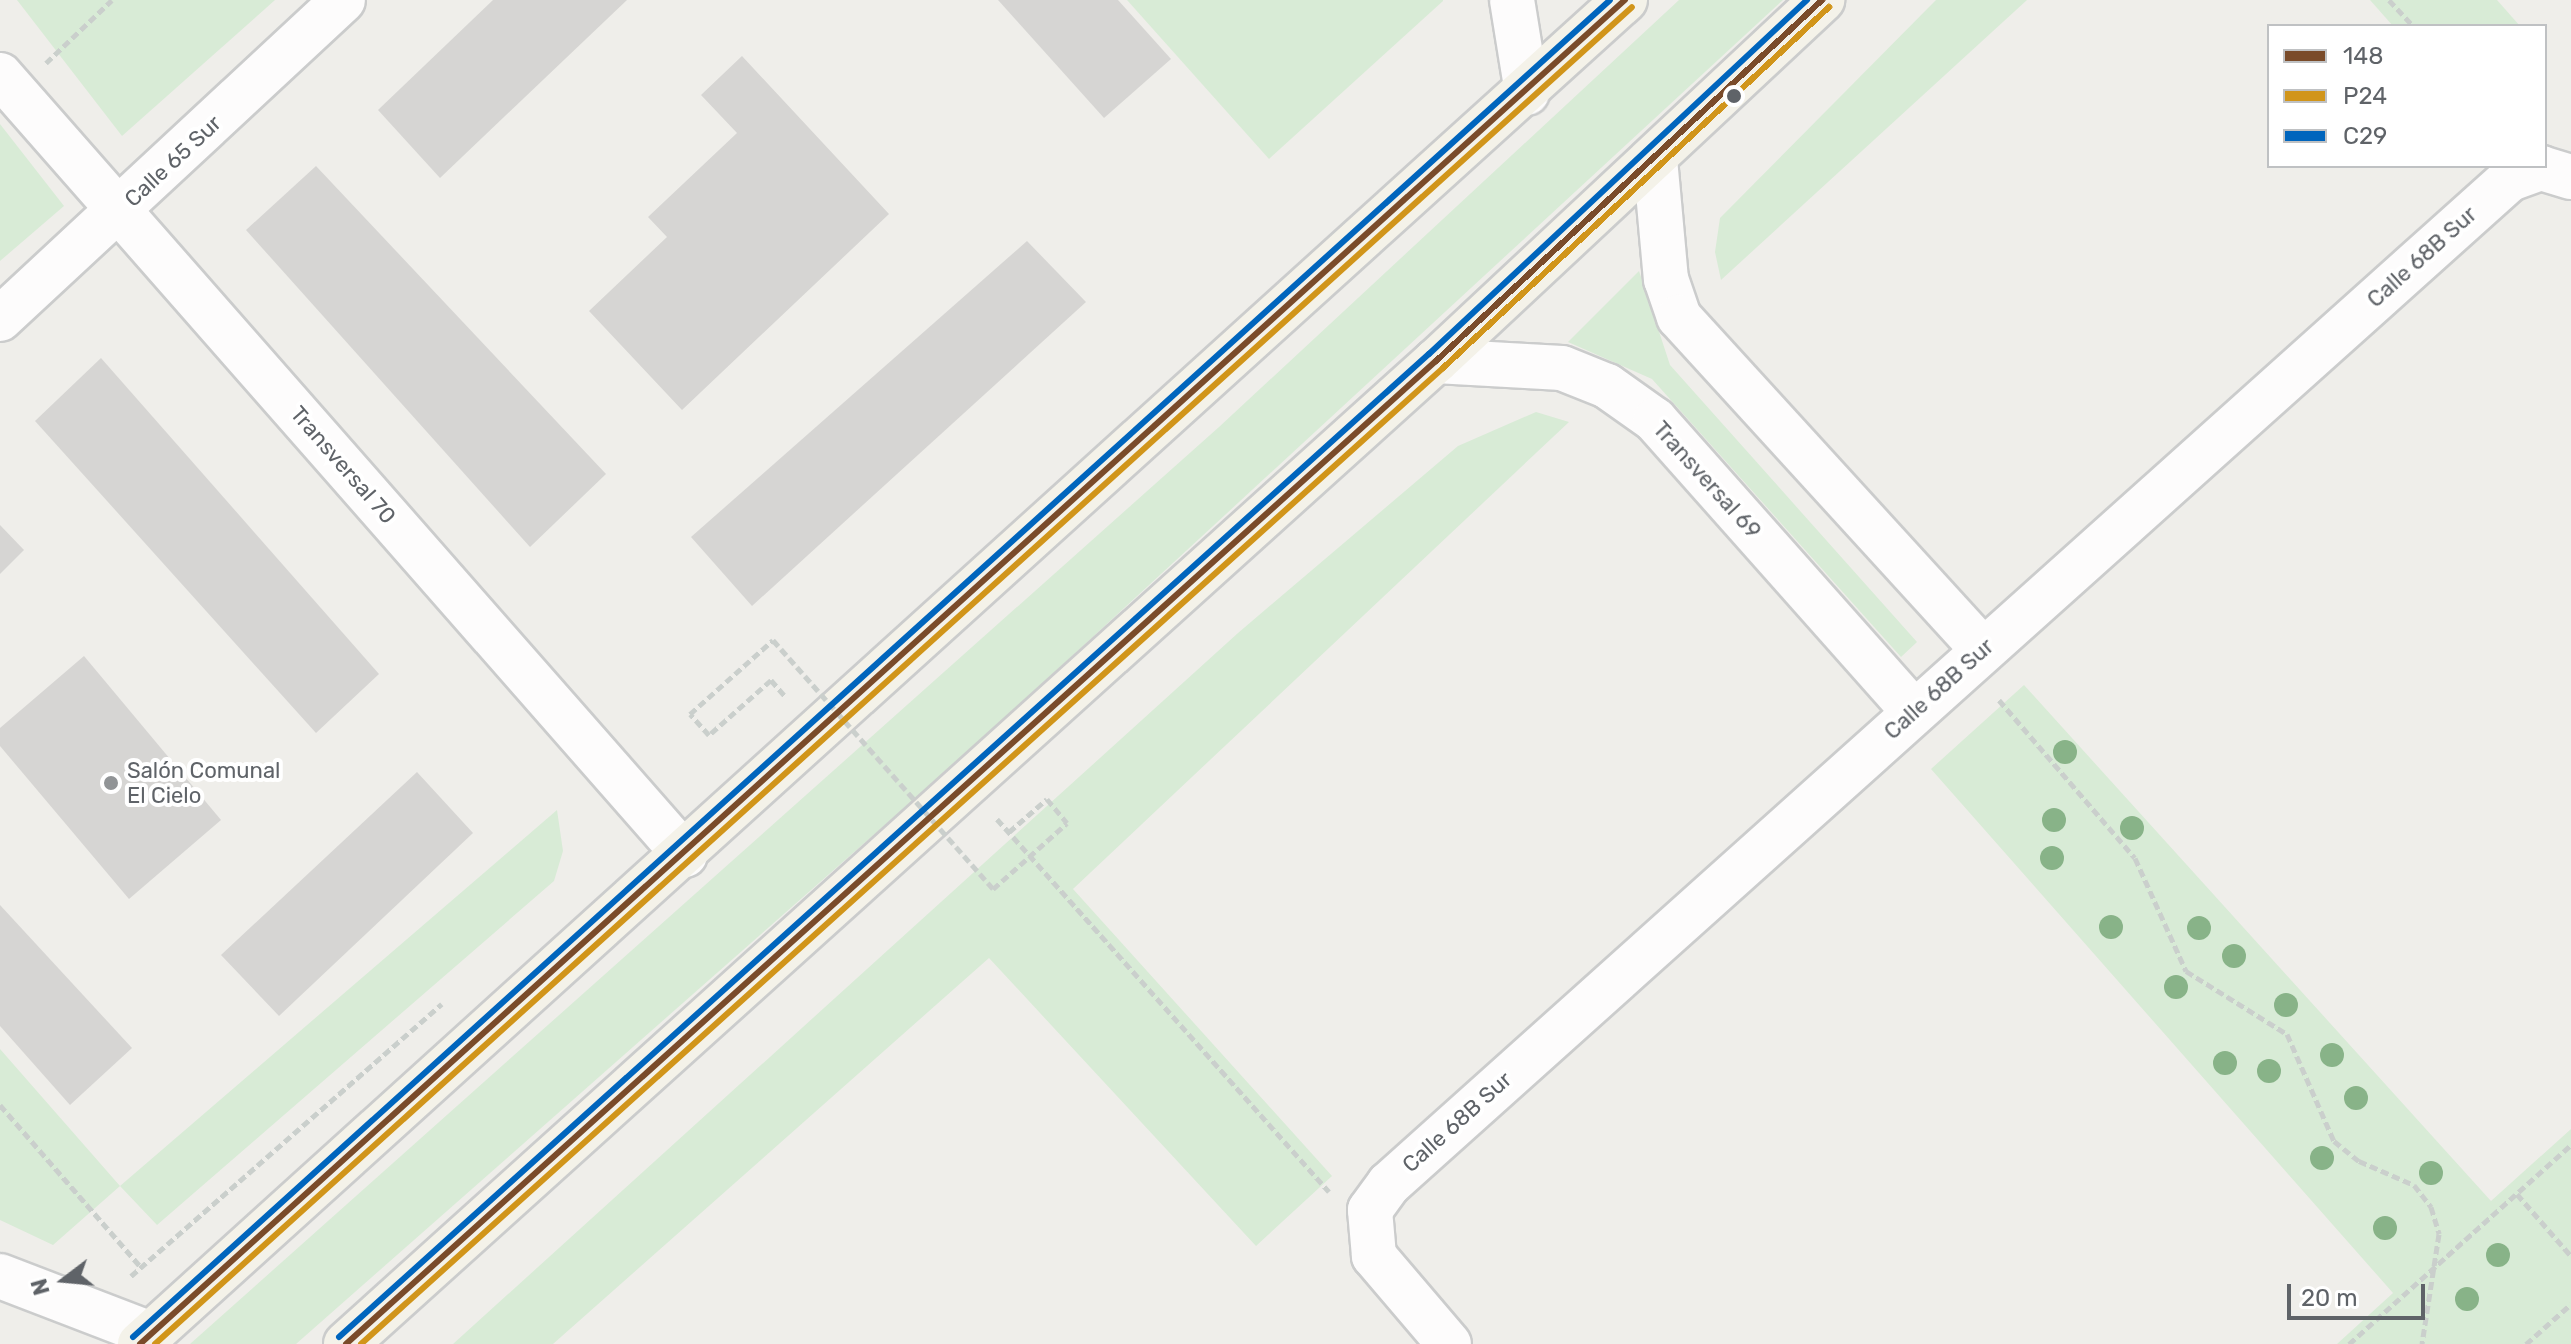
<!DOCTYPE html>
<html>
<head>
<meta charset="utf-8">
<style>
	body { margin:0 }
	#map { position:relative; width:2571px; height:1344px; overflow:hidden; background:#efeeea; font-family:Rubik,sans-serif }
	div>[style] { position:absolute }
	[style*='--x'] { left:calc(var(--x)*1px); top:calc(var(--y)*1px); width:calc(var(--w)*1px); rotate:calc(var(--a)*1deg) }
	.green>* { inset:0; background:#d8ebd6 }
	.building>* { inset:0; background:#d6d5d3 }
	.path>* { height:5px; margin-top:-2.5px; transform-origin:0; background:repeating-linear-gradient(90deg,#cacfcc 0 8px,transparent 0 12px) }
	.roads { filter:drop-shadow(2px 0 #cbcccc) drop-shadow(-2px 0 #cbcccc) drop-shadow(0 2px #cbcccc) drop-shadow(0 -2px #cbcccc) }
	.minor>* { height:44px; margin:-22px; padding:0 22px; transform-origin:22px; border-radius:22px; background:#fdfcfc }
	.primary>* { height:44px; margin:-22px; padding:0 22px; transform-origin:22px; border-radius:22px; background:#f4f2e9 }
	.path-bridge>* { height:5px; margin-top:-2.5px; transform-origin:0; background:repeating-linear-gradient(90deg,#cacfcc 0 8px,transparent 0 12px) }
	.bus-1>* { height:6px; margin:-3px; padding:0 3px; transform-origin:3px; border-radius:3px; background:#7a4b2a }
	.bus-2>* { height:6px; margin:-3px; padding:0 3px; transform-origin:3px; border-radius:3px; background:#d1951a }
	.bus-3>* { height:6px; margin:-3px; padding:0 3px; transform-origin:3px; border-radius:3px; background:#0065bd }
	.trees>* { width:24px; height:24px; margin:-12px; border-radius:50%; background:#88b388 }
	.dots>* { width:22px; height:22px; translate:-50% -50%; box-sizing:border-box; border:4px solid #fff; border-radius:50% }
	span { translate:-50% -50%; white-space:nowrap; text-align:center; line-height:1.15; -webkit-text-stroke:8px #fff; paint-order:stroke }
	.street-label { font-size:22px; color:#5f6368 }
	.poi-label { font-size:22px; color:#5f6368 }
	.left { translate:0 -50%; text-align:left }
	.legend { position:absolute; left:2267px; top:24px; width:280px; height:144px; box-sizing:border-box; background:#fff; border:2px solid #bfc1c3; margin:0; padding:10px 14px; list-style:none; font-size:24px; color:#5f6368 }
	.legend li { display:flex; align-items:center; gap:16px; height:40px }
	.legend b { width:40px; border:2px solid #bfc1c3 }
	.north { position:absolute; left:24px; top:1240px; width:80px; height:80px; -webkit-text-stroke:6px #fff; paint-order:stroke; rotate:254deg; font-size:22px; font-weight:700; line-height:32px; text-align:center; color:#5f6368 }
	.north::after { content:''; display:block; margin:auto; width:28px; height:36px; background:#5f6368; clip-path:polygon(50% 0,100% 100%,50% 72%,0 100%) }
	.scale { position:absolute; left:2287px; top:1284px; width:138px; height:36px; box-sizing:border-box; border:4px solid #5f6368; border-top:0; padding-left:10px; font-size:24px; line-height:28px; white-space:nowrap; color:#5f6368; -webkit-text-stroke:6px #fff; paint-order:stroke }
</style>
</head>
<body>
<div id="map">
	<div class="green">
		<div style="clip-path:polygon(17px 0,275px 0,122px 136px)"></div>
		<div style="clip-path:polygon(1127px 0,1443px 0,1443px 1px,1269px 159px)"></div>
		<div style="clip-path:polygon(1679px 0,1783px 0,979px 742px,296px 1344px,190px 1344px,1219px 427px)"></div>
		<div style="clip-path:polygon(1936px 0,2027px 0,1721px 280px,1715px 252px,1720px 218px)"></div>
		<div style="clip-path:polygon(2370px 0,2497px 0,2520px 26px,2393px 26px)"></div>
		<div style="clip-path:polygon(0 124px,64px 206px,0 261px)"></div>
		<div style="clip-path:polygon(1639px 271px,1670px 365px,1917px 642px,1901px 657px,1652px 379px,1568px 342px)"></div>
		<div style="clip-path:polygon(1536px 412px,1569px 422px,1073px 889px,1332px 1176px,1256px 1246px,989px 958px,553px 1344px,453px 1344px,1238px 633px,1458px 446px)"></div>
		<div style="clip-path:polygon(2024px 685px,2491px 1201px,2571px 1129px,2571px 1344px,2337px 1344px,2393px 1293px,1931px 769px)"></div>
		<div style="clip-path:polygon(557px 810px,563px 851px,554px 881px,157px 1225px,120px 1186px,53px 1245px,0 1220px,0 1049px,120px 1186px)"></div>
	</div>
	<div class="building">
		<div style="clip-path:polygon(493px 0,627px 0,440px 178px,378px 110px)"></div>
		<div style="clip-path:polygon(998px 0,1118px 0,1171px 59px,1104px 118px)"></div>
		<div style="clip-path:polygon(742px 56px,889px 214px,682px 410px,589px 311px,667px 237px,648px 217px,737px 133px,701px 95px)"></div>
		<div style="clip-path:polygon(316px 166px,606px 474px,530px 547px,246px 230px)"></div>
		<div style="clip-path:polygon(1027px 241px,1086px 302px,752px 606px,691px 537px)"></div>
		<div style="clip-path:polygon(101px 358px,379px 674px,316px 733px,35px 421px)"></div>
		<div style="clip-path:polygon(0 525px,24px 550px,0 574px)"></div>
		<div style="clip-path:polygon(84px 656px,221px 820px,129px 899px,0 746px,0 728px)"></div>
		<div style="clip-path:polygon(417px 772px,473px 833px,279px 1016px,221px 955px)"></div>
		<div style="clip-path:polygon(0 905px,132px 1048px,70px 1105px,0 1026px)"></div>
	</div>
	<div class="path">
		<div style="--x:2389;--y:0;--w:35;--a:47"></div>
		<div style="--x:46;--y:63;--w:91;--a:-43.7"></div>
		<div style="--x:771;--y:680;--w:23;--a:49"></div>
		<div style="--x:1999;--y:700;--w:208;--a:49.3"></div>
		<div style="--x:2135;--y:858;--w:124;--a:65.7"></div>
		<div style="--x:2186;--y:971;--w:119;--a:32"></div>
		<div style="--x:2287;--y:1034;--w:117;--a:66.3"></div>
		<div style="--x:2334;--y:1141;--w:32;--a:39"></div>
		<div style="--x:2359;--y:1161;--w:60;--a:23.6"></div>
		<div style="--x:2414;--y:1185;--w:28;--a:52"></div>
		<div style="--x:2431;--y:1207;--w:28;--a:73"></div>
		<div style="--x:2439;--y:1234;--w:111;--a:98.8"></div>
		<div style="--x:997;--y:819;--w:499;--a:48.3"></div>
		<div style="--x:1009;--y:832;--w:50;--a:-41"></div>
		<div style="--x:1047;--y:799;--w:31;--a:50"></div>
		<div style="--x:0;--y:1105;--w:215;--a:49"></div>
		<div style="--x:2517;--y:1194;--w:82;--a:48.9"></div>
		<div style="--x:131;--y:1276;--w:413;--a:-41.2"></div>
		<div style="--x:2349;--y:1344;--w:298;--a:-41.9"></div>
		<div style="--x:2526;--y:1344;--w:60;--a:-41.6"></div>
	</div>
	<div class="roads">
		<div class="minor">
			<div style="--x:1512;--y:0;--w:94;--a:80.8"></div>
			<div style="--x:0;--y:75;--w:1038;--a:48.71"></div>
			<div style="--x:1655;--y:159;--w:121;--a:84.8"></div>
			<div style="--x:1666;--y:279;--w:40;--a:71.1"></div>
			<div style="--x:1679;--y:317;--w:451;--a:47.6"></div>
			<div style="--x:0;--y:319;--w:468;--a:-42.9"></div>
			<div style="--x:1436;--y:361;--w:126;--a:3.2"></div>
			<div style="--x:1562;--y:368;--w:48;--a:21.8"></div>
			<div style="--x:1607;--y:386;--w:59;--a:35.3"></div>
			<div style="--x:1655;--y:420;--w:390;--a:48.4"></div>
			<div style="--x:0;--y:1276;--w:162;--a:21"></div>
			<div style="--x:1449;--y:1344;--w:116;--a:-130.4"></div>
			<div style="--x:1374;--y:1256;--w:46;--a:-95"></div>
			<div style="--x:1370;--y:1210;--w:32;--a:-54"></div>
			<div style="--x:1389;--y:1184;--w:1506;--a:-41.88"></div>
			<div style="--x:2510;--y:179;--w:33;--a:-20"></div>
			<div style="--x:2541;--y:168;--w:31;--a:17"></div>
		</div>
		<div class="primary">
			<div style="--x:140;--y:1344;--w:2003;--a:-42.15"></div>
			<div style="--x:346;--y:1344;--w:1468;--a:-42.05"></div>
			<div style="--x:1436;--y:361;--w:529;--a:-43.08"></div>
		</div>
	</div>
	<div class="path-bridge">
		<div style="--x:771;--y:680;--w:83;--a:138.4"></div>
		<div style="--x:709;--y:735;--w:28;--a:-132"></div>
		<div style="--x:690;--y:714;--w:111;--a:-41.7"></div>
		<div style="--x:773;--y:640;--w:332;--a:48.5"></div>
		<div style="--x:993;--y:889;--w:99;--a:-41.7"></div>
	</div>
	<div class="bus-1">
		<div style="--x:140;--y:1344;--w:2003;--a:-42.15"></div>
		<div style="--x:346;--y:1344;--w:1468;--a:-42.05"></div>
		<div style="--x:1436;--y:361;--w:529;--a:-43.08"></div>
	</div>
	<div class="bus-2">
		<div style="--x:155;--y:1344;--w:1992;--a:-42.15"></div>
		<div style="--x:361;--y:1344;--w:1457;--a:-42.05"></div>
		<div style="--x:1443;--y:368;--w:529;--a:-43.08"></div>
	</div>
	<div class="bus-3">
		<div style="--x:133;--y:1337;--w:1992;--a:-42.15"></div>
		<div style="--x:339;--y:1337;--w:1468;--a:-42.05"></div>
		<div style="--x:1429;--y:354;--w:518;--a:-43.12"></div>
	</div>
	<div class="trees">
		<div style="left:2065px;top:752px"></div>
		<div style="left:2054px;top:820px"></div>
		<div style="left:2132px;top:828px"></div>
		<div style="left:2052px;top:858px"></div>
		<div style="left:2111px;top:927px"></div>
		<div style="left:2199px;top:928px"></div>
		<div style="left:2234px;top:956px"></div>
		<div style="left:2176px;top:987px"></div>
		<div style="left:2286px;top:1005px"></div>
		<div style="left:2332px;top:1055px"></div>
		<div style="left:2225px;top:1063px"></div>
		<div style="left:2269px;top:1071px"></div>
		<div style="left:2356px;top:1098px"></div>
		<div style="left:2322px;top:1158px"></div>
		<div style="left:2431px;top:1173px"></div>
		<div style="left:2385px;top:1228px"></div>
		<div style="left:2498px;top:1255px"></div>
		<div style="left:2467px;top:1299px"></div>
	</div>
	<div class="dots">
		<div style="left:1734px;top:96px;background:#5f6368"></div>
		<div style="left:111px;top:783px;background:#919496"></div>
	</div>
	<div class="street-label">
		<span style="left:173px;top:161px;rotate:-43deg">Calle 65 Sur</span>
		<span style="left:2422px;top:257px;rotate:-42deg">Calle 68B Sur</span>
		<span style="left:343px;top:465px;rotate:49deg">Transversal 70</span>
		<span style="left:1707px;top:480px;rotate:48deg">Transversal 69</span>
		<span style="left:1939px;top:689px;rotate:-42deg">Calle 68B Sur</span>
		<span style="left:1457px;top:1122px;rotate:-42deg">Calle 68B Sur</span>
	</div>
	<div class="poi-label">
		<span class="left" style="left:127px;top:783px">Salón Comunal<br>El Cielo</span>
	</div>
	<ul class="legend">
	<li><b style="height:10px;background:#7a4b2a"></b>148</li>
	<li><b style="height:10px;background:#d1951a"></b>P24</li>
	<li><b style="height:10px;background:#0065bd"></b>C29</li>
	</ul>
	<div class="north">N</div>
	<div class="scale">20 m</div>
</div>
</body>
</html>
